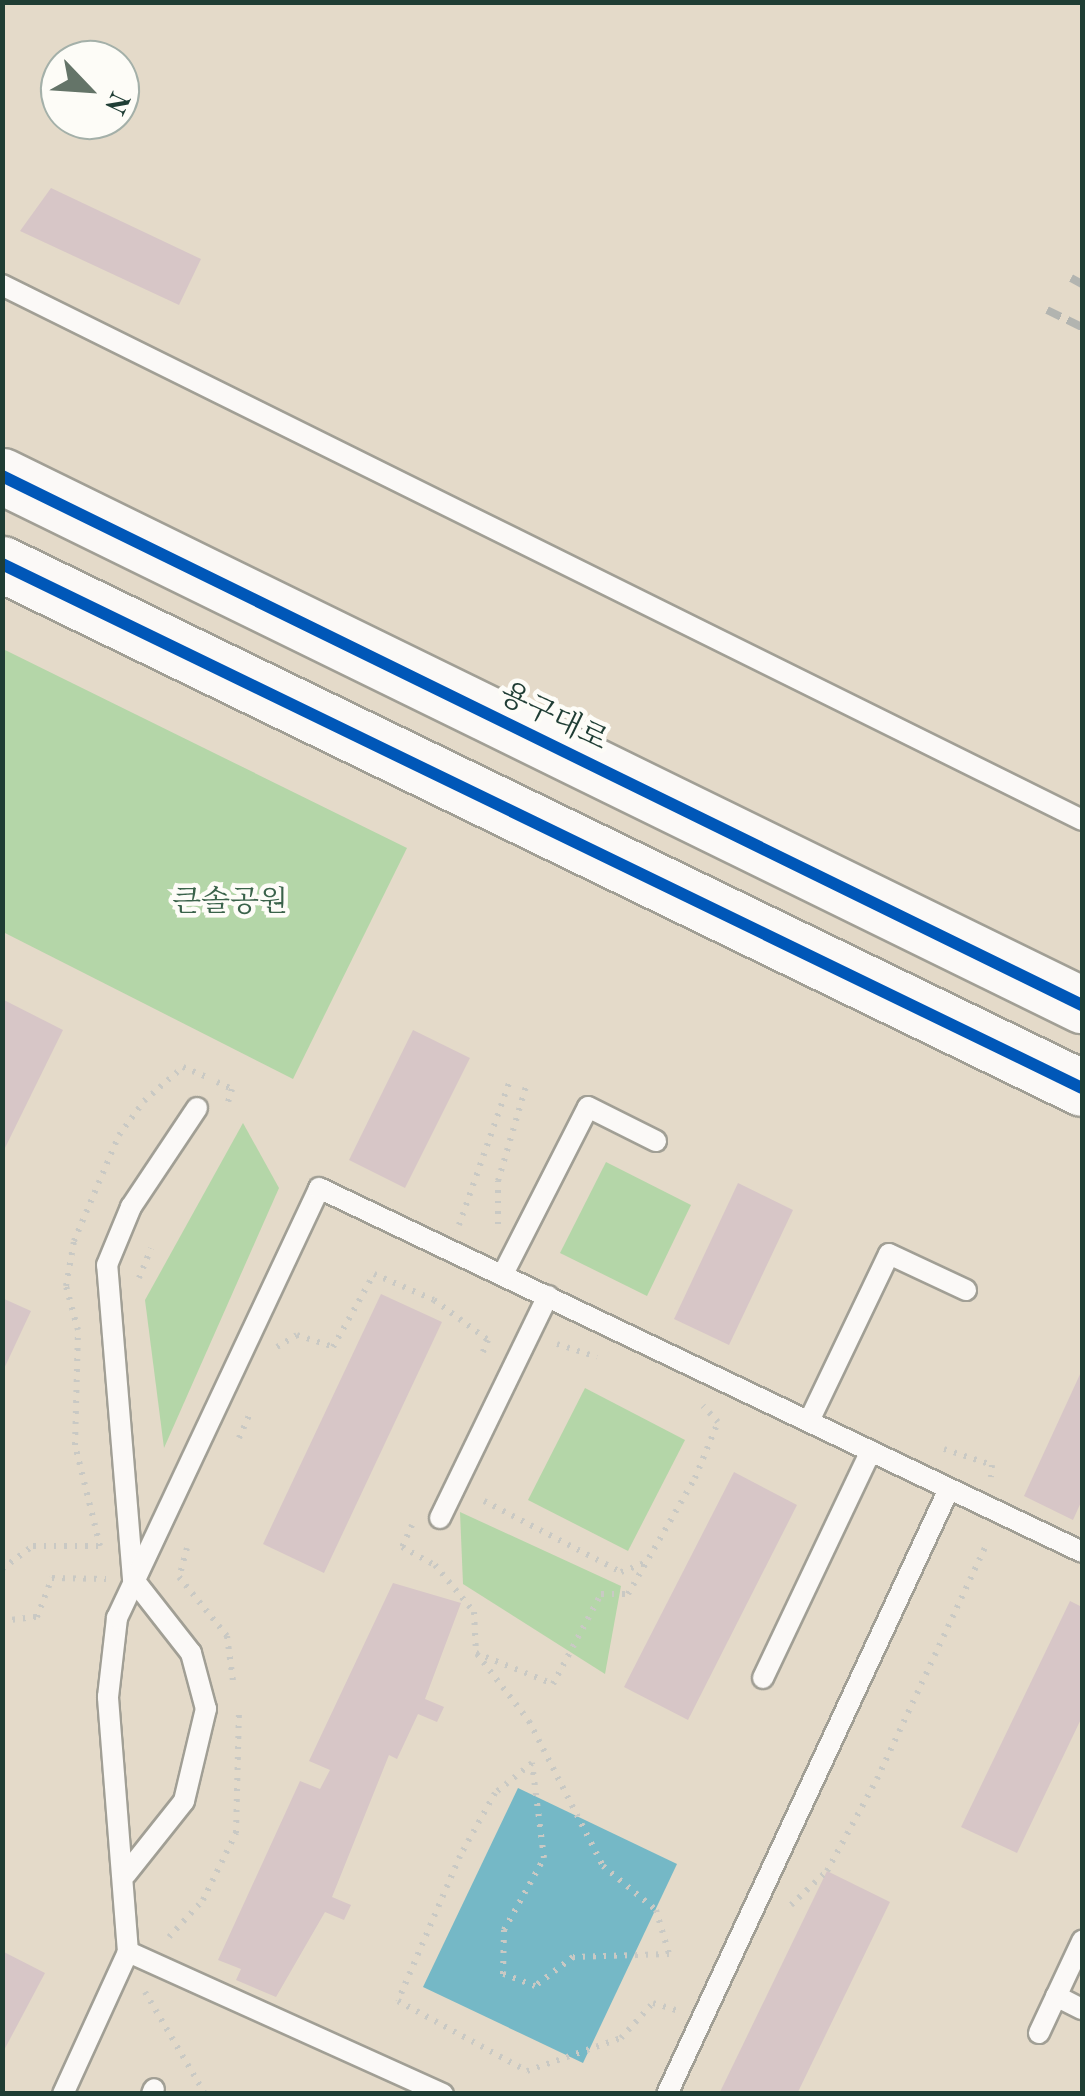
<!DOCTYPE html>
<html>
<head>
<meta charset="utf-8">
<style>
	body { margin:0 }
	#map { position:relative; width:1085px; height:2096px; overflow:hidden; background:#e4dac9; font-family:"Old Standard TT","Noto Serif KR",serif }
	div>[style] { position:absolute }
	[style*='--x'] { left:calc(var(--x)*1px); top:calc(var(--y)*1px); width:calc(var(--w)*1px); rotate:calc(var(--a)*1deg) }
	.green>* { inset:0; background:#b4d6a8 }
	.water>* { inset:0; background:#75b8c6 }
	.building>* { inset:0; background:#d7c6c7 }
	.path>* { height:6px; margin-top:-3px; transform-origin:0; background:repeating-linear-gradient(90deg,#c9c9c4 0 2.5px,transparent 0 10.5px) }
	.roads { filter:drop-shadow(2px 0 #a19f95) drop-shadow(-2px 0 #a19f95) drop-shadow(0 2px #a19f95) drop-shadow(0 -2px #a19f95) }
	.service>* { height:20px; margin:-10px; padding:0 10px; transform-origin:10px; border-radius:10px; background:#fbf9f7 }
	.primary>* { height:55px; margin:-27.5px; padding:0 27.5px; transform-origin:27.5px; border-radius:27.5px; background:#fbf9f7 }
	.rail>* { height:8px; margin-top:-4px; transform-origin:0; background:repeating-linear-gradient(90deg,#b2b4b0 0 15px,transparent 0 23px) }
	.cycleway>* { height:12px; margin:-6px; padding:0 6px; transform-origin:6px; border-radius:6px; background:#0057b8 }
	span { translate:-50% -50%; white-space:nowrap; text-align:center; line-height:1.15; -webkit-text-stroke:9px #fdfcf7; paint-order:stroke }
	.street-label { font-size:30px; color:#1f3d34 }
	.park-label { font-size:30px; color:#3a624a }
	.frame { position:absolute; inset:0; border:5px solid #1f3d34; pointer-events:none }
	.north { position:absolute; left:40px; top:40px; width:100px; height:100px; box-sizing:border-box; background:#fdfcf7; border:2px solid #a4b0a9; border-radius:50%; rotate:115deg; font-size:28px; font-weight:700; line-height:40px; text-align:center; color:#1f3d34 }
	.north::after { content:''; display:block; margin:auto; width:35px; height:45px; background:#647468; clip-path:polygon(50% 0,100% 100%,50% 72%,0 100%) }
</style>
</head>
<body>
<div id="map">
	<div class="green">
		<div style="clip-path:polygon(3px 649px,407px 848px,293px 1079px,3px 932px)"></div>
		<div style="clip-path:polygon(243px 1123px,279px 1188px,164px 1448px,145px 1300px)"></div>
		<div style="clip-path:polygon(606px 1162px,691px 1205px,647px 1296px,560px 1253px)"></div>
		<div style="clip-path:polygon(585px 1388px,685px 1440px,628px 1551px,528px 1500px)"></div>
		<div style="clip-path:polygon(460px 1512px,621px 1586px,605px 1674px,463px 1584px)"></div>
	</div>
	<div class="water">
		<div style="clip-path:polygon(518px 1788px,677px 1864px,583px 2063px,423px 1987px)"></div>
	</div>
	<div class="building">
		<div style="clip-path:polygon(51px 188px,201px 259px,179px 305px,20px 231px)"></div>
		<div style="clip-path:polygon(2px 999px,63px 1030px,2px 1154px)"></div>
		<div style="clip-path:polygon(413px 1030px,470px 1058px,405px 1188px,349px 1160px)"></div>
		<div style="clip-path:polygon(738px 1183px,793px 1210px,729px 1345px,674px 1319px)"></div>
		<div style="clip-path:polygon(381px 1294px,442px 1322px,324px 1573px,263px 1544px)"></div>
		<div style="clip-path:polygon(2px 1298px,31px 1311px,2px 1373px)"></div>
		<div style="clip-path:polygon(1082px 1370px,1082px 1500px,1073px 1520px,1024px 1496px)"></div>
		<div style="clip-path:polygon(734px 1472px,797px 1505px,688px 1720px,624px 1687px)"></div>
		<div style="clip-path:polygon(393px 1583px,461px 1603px,425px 1699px,444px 1707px,437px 1722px,418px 1714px,397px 1759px,389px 1755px,332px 1897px,351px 1905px,344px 1920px,325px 1912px,276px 1997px,236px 1980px,241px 1969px,218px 1960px,300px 1781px,320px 1789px,330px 1770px,309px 1761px)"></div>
		<div style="clip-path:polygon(1070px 1601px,1082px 1607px,1082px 1717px,1017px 1853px,961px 1827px)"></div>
		<div style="clip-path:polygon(827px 1871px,890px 1902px,797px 2094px,719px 2094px)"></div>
		<div style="clip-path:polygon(2px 1951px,45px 1973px,2px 2054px)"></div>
	</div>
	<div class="path">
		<div style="--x:217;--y:1082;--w:17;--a:25"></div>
		<div style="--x:232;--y:1089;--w:17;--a:107"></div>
		<div style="--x:498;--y:1224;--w:43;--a:-90"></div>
		<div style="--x:498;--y:1181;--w:102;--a:-73.5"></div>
		<div style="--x:459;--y:1225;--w:154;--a:-70.6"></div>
		<div style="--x:139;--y:1278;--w:32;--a:-68"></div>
		<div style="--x:557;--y:1344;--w:42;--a:18"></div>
		<div style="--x:277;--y:1347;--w:23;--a:-31"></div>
		<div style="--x:297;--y:1335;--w:38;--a:18"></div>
		<div style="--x:333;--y:1347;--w:84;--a:-60.7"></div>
		<div style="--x:374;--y:1274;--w:65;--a:23.4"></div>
		<div style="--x:434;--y:1300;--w:67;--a:36.5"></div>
		<div style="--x:488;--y:1340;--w:13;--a:113"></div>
		<div style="--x:239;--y:1438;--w:27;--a:-66"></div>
		<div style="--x:944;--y:1449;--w:51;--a:18.4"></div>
		<div style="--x:992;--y:1465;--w:12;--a:95"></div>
		<div style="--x:484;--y:1501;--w:154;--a:27.4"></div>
		<div style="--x:621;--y:1572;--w:25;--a:-21"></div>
		<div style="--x:412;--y:1525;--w:24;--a:114"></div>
		<div style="--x:402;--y:1547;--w:38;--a:29"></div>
		<div style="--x:435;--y:1565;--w:61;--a:50.3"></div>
		<div style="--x:474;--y:1612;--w:41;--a:87.2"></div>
		<div style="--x:476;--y:1653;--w:83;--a:21.9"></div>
		<div style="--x:553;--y:1684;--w:102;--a:-61.9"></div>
		<div style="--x:601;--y:1594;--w:27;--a:0"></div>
		<div style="--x:628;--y:1594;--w:134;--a:-60"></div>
		<div style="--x:695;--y:1478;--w:61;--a:-67.7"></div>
		<div style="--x:718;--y:1422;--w:22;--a:-133"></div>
		<div style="--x:187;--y:1548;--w:30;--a:105"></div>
		<div style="--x:179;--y:1577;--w:76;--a:50.9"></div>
		<div style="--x:227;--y:1636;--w:45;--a:82.4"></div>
		<div style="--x:2;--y:1569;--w:39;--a:-37"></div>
		<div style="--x:33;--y:1546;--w:67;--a:0"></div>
		<div style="--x:100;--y:1546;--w:104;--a:-103.9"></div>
		<div style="--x:75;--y:1445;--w:115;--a:-88.5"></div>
		<div style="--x:78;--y:1330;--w:46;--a:-105.3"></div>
		<div style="--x:66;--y:1286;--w:46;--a:-79.9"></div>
		<div style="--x:74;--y:1241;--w:115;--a:-67"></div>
		<div style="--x:119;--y:1135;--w:42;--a:-53.7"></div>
		<div style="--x:144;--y:1101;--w:52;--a:-41.1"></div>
		<div style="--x:183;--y:1067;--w:25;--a:23"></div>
		<div style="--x:2;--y:1621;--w:35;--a:-7"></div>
		<div style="--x:37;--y:1617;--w:42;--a:-69"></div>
		<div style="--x:52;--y:1578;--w:54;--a:1.1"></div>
		<div style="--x:477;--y:1654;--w:85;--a:52.2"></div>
		<div style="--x:529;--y:1721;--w:163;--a:63"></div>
		<div style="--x:603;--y:1866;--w:69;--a:39.7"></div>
		<div style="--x:656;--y:1910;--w:46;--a:73.5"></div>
		<div style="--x:669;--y:1954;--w:96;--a:178.2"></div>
		<div style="--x:573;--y:1957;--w:48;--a:142.7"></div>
		<div style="--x:535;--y:1986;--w:34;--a:-159"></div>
		<div style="--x:503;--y:1974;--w:44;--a:-88.7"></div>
		<div style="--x:504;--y:1930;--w:82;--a:-60.9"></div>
		<div style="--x:544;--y:1858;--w:96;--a:-97.2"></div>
		<div style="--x:532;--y:1763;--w:48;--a:141"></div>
		<div style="--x:495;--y:1793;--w:72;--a:119.1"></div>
		<div style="--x:460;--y:1856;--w:158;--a:113.2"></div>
		<div style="--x:398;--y:2001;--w:147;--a:28.5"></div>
		<div style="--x:527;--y:2071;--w:100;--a:-19.3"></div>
		<div style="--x:621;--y:2038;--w:47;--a:-47.6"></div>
		<div style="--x:653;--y:2003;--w:24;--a:17"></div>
		<div style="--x:791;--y:1905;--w:50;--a:-43.4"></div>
		<div style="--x:827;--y:1871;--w:105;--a:-61.5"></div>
		<div style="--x:877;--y:1779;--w:258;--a:-65"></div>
		<div style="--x:169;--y:1937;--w:50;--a:-47.4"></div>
		<div style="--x:203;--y:1900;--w:75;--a:-63.8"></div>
		<div style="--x:236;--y:1833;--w:125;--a:-88.6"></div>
		<div style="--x:145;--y:1992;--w:118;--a:59.5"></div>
	</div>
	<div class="roads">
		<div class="service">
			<div style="--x:2;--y:285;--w:1205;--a:26.35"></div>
			<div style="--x:503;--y:1274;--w:187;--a:-63"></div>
			<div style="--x:588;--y:1107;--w:76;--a:26.6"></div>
			<div style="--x:809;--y:1421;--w:185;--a:-64.4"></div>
			<div style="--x:889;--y:1254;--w:85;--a:25.1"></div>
			<div style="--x:440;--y:1518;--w:247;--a:-64.1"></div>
			<div style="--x:763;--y:1678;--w:251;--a:-64.6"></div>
			<div style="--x:126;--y:1874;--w:93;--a:-51.5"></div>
			<div style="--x:184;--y:1801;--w:95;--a:-76.6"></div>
			<div style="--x:206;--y:1709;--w:58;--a:-105"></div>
			<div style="--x:191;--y:1653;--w:94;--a:-128.1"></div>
			<div style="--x:133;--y:1579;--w:315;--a:-94.7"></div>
			<div style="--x:107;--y:1265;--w:63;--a:-67.5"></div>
			<div style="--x:131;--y:1207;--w:119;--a:-56.3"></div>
			<div style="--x:1056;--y:1996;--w:29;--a:27"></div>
			<div style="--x:1039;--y:2033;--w:102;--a:-64.9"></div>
			<div style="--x:63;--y:2094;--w:156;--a:-65.4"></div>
			<div style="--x:152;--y:2094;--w:5;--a:-68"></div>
			<div style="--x:443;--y:2094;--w:346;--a:-155.7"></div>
			<div style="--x:128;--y:1952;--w:256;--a:-94.5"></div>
			<div style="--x:108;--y:1697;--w:80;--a:-83.5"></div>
			<div style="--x:117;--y:1618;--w:475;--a:-64.8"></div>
			<div style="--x:319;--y:1188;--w:845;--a:25.5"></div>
			<div style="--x:667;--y:2094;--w:667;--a:-65.01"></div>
		</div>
		<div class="primary">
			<div style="--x:2;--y:476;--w:1203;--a:26.1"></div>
			<div style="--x:2;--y:564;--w:1200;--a:25.88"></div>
		</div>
	</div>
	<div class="rail">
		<div style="--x:1071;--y:278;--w:13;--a:29"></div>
		<div style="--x:1047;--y:310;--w:39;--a:26"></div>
	</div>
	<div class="cycleway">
		<div style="--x:2;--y:476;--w:1203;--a:26.1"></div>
		<div style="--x:2;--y:564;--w:1200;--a:25.88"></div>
	</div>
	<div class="street-label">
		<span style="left:553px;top:718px;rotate:26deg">용구대로</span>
	</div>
	<div class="park-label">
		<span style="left:230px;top:903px">큰솔공원</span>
	</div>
	<div class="frame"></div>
	<div class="north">N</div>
</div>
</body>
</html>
